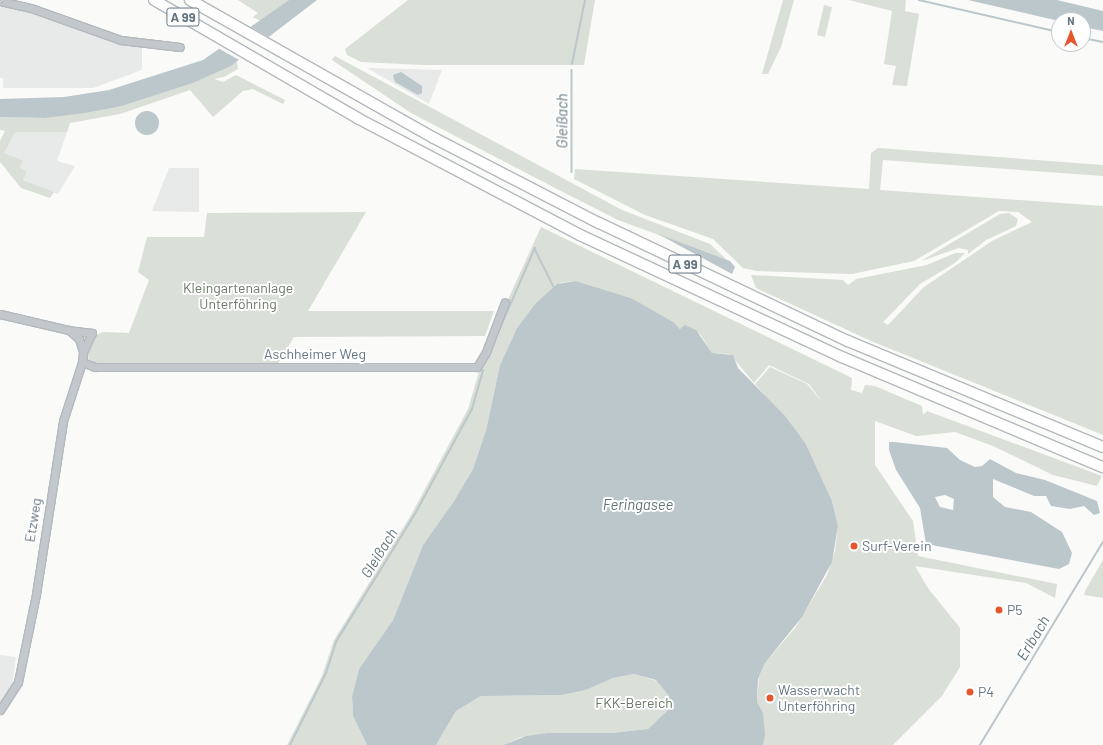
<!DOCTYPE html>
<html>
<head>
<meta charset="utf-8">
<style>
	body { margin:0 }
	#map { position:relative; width:1103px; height:745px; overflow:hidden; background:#fafaf8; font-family:Barlow,sans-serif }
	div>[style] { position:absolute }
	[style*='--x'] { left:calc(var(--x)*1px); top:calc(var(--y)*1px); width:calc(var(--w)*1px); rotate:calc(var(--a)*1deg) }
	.built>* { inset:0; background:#e8e9e9 }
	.green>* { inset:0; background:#dadfd7 }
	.water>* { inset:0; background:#bbc7cb }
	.round { border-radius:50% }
	.pier>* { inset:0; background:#fafaf8 }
	.stream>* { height:1.5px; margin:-0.75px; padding:0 0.75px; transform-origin:0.75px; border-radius:0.75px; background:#bbc7cb }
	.roads { filter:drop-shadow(1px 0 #b4b9bd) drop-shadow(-1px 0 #b4b9bd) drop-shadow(0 1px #b4b9bd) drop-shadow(0 -1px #b4b9bd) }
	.minor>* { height:7px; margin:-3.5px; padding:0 3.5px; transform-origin:3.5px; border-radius:3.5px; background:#c3c8cc }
	.highway>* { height:10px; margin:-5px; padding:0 5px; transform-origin:5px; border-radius:5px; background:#fff }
	.rail>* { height:3px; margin-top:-1.5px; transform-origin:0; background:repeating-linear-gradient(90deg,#fff 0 4.5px,#a2aab0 0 9px); box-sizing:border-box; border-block:1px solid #a2aab0 }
	.dots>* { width:11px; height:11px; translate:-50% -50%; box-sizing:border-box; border:2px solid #fff; border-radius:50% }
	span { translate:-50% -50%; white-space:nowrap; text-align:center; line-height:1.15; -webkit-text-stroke:4px #fff; paint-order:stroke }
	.shield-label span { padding:1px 3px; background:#fff; border:1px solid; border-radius:3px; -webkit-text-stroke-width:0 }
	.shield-label { font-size:13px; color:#657683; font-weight:700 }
	.park-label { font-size:14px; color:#687a64 }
	.street-label { font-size:14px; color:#657683 }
	.poi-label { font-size:14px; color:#657683 }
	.left { translate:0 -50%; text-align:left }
	.water-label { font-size:15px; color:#60757c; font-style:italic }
	.north { position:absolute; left:1051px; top:12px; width:40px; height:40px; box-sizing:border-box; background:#fff; border:1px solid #c1c8cd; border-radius:50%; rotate:0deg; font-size:11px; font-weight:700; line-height:16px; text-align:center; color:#657683 }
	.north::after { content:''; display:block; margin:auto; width:14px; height:18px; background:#e4572e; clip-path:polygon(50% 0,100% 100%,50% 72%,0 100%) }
</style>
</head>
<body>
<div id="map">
	<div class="built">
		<div style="clip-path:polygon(7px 1px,103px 32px,142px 41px,142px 70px,93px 88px,3px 88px,3px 78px,0 78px,0 8px)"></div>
		<div style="clip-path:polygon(367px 68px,442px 70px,429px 104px)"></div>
		<div style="clip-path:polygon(14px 132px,67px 132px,57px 161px,75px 166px,58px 194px,23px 180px,20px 168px,4px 153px)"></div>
		<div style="clip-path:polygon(169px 168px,199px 168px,199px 212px,152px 211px)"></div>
		<div style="clip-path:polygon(0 655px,16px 657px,12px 689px,0 703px)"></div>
	</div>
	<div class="green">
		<div style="clip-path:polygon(238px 0,289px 0,260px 21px,253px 17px,258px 13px)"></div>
		<div style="clip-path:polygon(408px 0,595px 0,584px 65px,423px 65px,361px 62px,347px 55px,345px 49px)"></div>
		<div style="clip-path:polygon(783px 0,794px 0,781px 47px,768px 74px,762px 74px)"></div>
		<div style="clip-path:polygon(849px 0,906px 0,905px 11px,919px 14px,907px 86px,892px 85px,896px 66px,884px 64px,892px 11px)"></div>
		<div style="clip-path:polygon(824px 5px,832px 7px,825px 37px,817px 35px)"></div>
		<div style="clip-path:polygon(335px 56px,622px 210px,710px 244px,727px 260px,618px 220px,559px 190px,411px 113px,332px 60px)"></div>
		<div style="clip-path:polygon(237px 62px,238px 69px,224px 77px,214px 79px,223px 82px,236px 75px,285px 100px,283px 104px,253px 89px,243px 91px,213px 117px,190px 90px,120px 114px,70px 123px,67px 132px,15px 132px,4px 153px,23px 161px,20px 168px,27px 171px,23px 180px,54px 192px,50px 198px,21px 188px,0 162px,0 141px,5px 131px,0 130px,0 117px,45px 118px,122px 106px,193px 83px)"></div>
		<div style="clip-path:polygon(878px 148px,1103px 165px,1103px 176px,883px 160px,880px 190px,1103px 206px,1103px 435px,871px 341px,756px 288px,751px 275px,843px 280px,848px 285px,856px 279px,927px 265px,955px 253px,965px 253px,955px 263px,920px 284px,883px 322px,888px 325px,924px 287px,992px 241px,1032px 222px,1018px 212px,999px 211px,914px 261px,852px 274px,756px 271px,743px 268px,713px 239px,645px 215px,574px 179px,575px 169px,869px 189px,871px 153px)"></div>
		<div style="clip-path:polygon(366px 212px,308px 311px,494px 311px,485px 336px,294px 337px,277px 365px,89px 363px,87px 347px,92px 337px,103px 332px,129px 333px,149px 280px,138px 272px,147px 237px,204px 237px,207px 213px)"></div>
		<div style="clip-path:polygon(1009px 213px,1018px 219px,1016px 226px,986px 240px,968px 254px,968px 250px,959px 248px,921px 261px,1000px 214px)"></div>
		<div style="clip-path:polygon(541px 227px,852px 378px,851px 390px,862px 393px,865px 385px,875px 386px,922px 406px,923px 415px,927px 411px,1102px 476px,1097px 486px,1053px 475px,993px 446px,955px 432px,916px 436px,875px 421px,875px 465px,913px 521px,918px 556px,1057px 584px,1055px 598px,1026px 583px,915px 566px,928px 588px,960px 628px,960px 667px,942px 696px,893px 745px,763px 745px,764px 722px,757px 702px,759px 677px,765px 663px,795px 628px,827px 575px,835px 551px,838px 526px,832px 501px,806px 444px,755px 384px,770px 367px,807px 384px,823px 403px,809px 384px,769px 365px,754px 383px,730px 354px,712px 353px,700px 334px,678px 328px,631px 298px,576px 281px,560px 283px,535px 304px,517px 328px,500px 365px,486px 430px,473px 469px,454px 501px,423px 545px,393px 620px,359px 669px,352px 696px,353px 716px,367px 745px,287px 745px,322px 676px,334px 640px,411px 515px,468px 409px,486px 348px)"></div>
		<div style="clip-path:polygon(1103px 560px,1103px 598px,1084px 595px,1085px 591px)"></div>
		<div style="clip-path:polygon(634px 674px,657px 681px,669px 696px,667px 711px,648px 729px,612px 733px,547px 733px,521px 737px,503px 745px,436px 745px,456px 711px,481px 696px,562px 695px,586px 690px,613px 678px)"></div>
	</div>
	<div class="water">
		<div style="clip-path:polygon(289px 0,317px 0,231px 66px,193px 83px,122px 106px,85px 113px,45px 118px,0 117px,0 99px,64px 97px,109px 90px,203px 60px)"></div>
		<div style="clip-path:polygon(968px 0,1057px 0,1103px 11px,1103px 31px,1083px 27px,1083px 20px,1059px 21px)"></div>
		<div style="clip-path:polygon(401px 72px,422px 86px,422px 93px,418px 95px,395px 82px,393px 75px)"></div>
		<div class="round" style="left:135px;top:111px;width:24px;height:24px"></div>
		<div style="clip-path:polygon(658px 234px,730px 261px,735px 267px,732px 274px)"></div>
		<div style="clip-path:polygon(576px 281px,631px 298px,673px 322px,680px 329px,685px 325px,696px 330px,712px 353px,733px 355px,738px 368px,785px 416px,806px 444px,832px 501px,838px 526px,832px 562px,802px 617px,765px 663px,758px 679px,757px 702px,763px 713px,765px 735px,763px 745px,503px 745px,526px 736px,547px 733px,612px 733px,648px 729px,667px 711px,669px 696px,656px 680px,634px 674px,613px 678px,586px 690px,562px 695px,481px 696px,456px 711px,436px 745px,367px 745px,353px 716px,352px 696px,359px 669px,393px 620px,423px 545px,454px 501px,473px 469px,486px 430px,500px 365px,517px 328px,535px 304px,557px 284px)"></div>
		<div style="clip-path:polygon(evenodd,894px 442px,947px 448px,960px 460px,975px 467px,982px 466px,990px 459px,1016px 473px,1045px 480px,1097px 501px,1100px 513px,1094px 515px,1084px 506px,1070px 509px,1051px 506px,1046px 496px,1034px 496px,993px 479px,993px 497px,1005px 507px,1031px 512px,1062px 532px,1072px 553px,1069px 564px,1059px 569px,926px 544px,920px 508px,896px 470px,889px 450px,889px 442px,894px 442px,945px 495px,954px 499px,953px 510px,940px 507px,935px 497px,945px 495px)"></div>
	</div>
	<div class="pier">
		<div style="clip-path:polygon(249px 26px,272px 39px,241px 61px,218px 48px)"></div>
	</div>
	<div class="stream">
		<div style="--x:919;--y:0;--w:144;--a:12.9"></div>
		<div style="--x:1083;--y:38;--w:20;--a:11"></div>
		<div style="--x:572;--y:64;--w:65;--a:-78.5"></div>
		<div style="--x:572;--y:70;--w:102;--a:90"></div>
		<div style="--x:535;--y:249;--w:42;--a:63.4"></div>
		<div style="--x:491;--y:349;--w:110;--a:-66.5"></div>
		<div style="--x:485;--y:362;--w:9;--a:-63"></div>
		<div style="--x:290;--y:745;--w:80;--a:-63.4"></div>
		<div style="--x:326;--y:673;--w:33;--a:-72"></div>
		<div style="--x:336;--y:642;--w:150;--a:-58.3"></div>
		<div style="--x:415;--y:514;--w:119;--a:-61.5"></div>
		<div style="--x:472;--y:409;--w:40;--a:-74"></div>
		<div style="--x:980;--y:745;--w:237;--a:-58.8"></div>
	</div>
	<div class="roads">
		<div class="minor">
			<div style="--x:0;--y:1;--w:32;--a:13"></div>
			<div style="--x:31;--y:8;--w:96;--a:19.6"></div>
			<div style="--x:121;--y:40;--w:59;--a:6.8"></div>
			<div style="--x:0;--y:314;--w:71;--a:13.1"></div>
			<div style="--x:69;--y:330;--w:13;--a:42"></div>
			<div style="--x:79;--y:339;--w:13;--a:72"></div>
			<div style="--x:82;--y:362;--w:14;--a:21"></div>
			<div style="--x:95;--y:367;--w:382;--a:0"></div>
			<div style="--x:477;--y:367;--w:17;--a:-59"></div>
			<div style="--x:486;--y:352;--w:53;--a:-69.2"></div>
			<div style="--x:0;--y:710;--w:33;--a:-57"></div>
			<div style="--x:18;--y:682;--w:90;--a:-78.4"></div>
			<div style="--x:36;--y:594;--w:175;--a:-81.1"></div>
			<div style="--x:63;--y:421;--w:62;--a:-72.1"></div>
			<div style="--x:82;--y:362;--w:10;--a:-84"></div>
			<div style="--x:83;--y:352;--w:21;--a:-65"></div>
			<div style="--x:92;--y:333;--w:23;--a:-173"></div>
		</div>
		<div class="highway">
			<div style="--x:154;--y:0;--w:237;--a:30.1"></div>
			<div style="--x:359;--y:119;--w:250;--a:27.7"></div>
			<div style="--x:580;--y:235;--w:289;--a:25"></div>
			<div style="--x:842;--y:357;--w:283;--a:22.9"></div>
			<div style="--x:190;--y:0;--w:280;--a:29.5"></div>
			<div style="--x:434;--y:138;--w:186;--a:27.3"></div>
			<div style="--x:599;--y:223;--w:276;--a:25.4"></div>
			<div style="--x:848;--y:341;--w:276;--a:22.6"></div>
		</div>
	</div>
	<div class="rail">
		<div style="--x:0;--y:2;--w:3;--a:-45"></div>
	</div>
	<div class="dots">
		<div style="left:854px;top:546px;background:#e4572e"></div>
		<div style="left:999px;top:610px;background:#e4572e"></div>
		<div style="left:970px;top:692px;background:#e4572e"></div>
		<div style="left:770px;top:698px;background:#e4572e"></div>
	</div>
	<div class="shield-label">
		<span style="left:183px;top:17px">A 99</span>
		<span style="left:685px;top:264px">A 99</span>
	</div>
	<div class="park-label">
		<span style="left:238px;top:296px">Kleingartenanlage<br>Unterföhring</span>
		<span style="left:634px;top:703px">FKK-Bereich</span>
	</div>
	<div class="street-label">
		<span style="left:315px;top:354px">Aschheimer Weg</span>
		<span style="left:33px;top:520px;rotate:-81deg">Etzweg</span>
	</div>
	<div class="poi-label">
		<span class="left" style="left:862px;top:546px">Surf-Verein</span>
		<span class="left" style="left:1007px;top:610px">P5</span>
		<span class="left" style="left:778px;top:698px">Wasserwacht<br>Unterföhring</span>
		<span class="left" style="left:978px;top:692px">P4</span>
	</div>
	<div class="water-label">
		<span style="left:562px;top:121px;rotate:-90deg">Gleißach</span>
		<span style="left:638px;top:505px">Feringasee</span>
		<span style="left:379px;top:553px;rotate:-58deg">Gleißach</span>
		<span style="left:1033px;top:638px;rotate:-59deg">Erlbach</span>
	</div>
	<div class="north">N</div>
</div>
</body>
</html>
